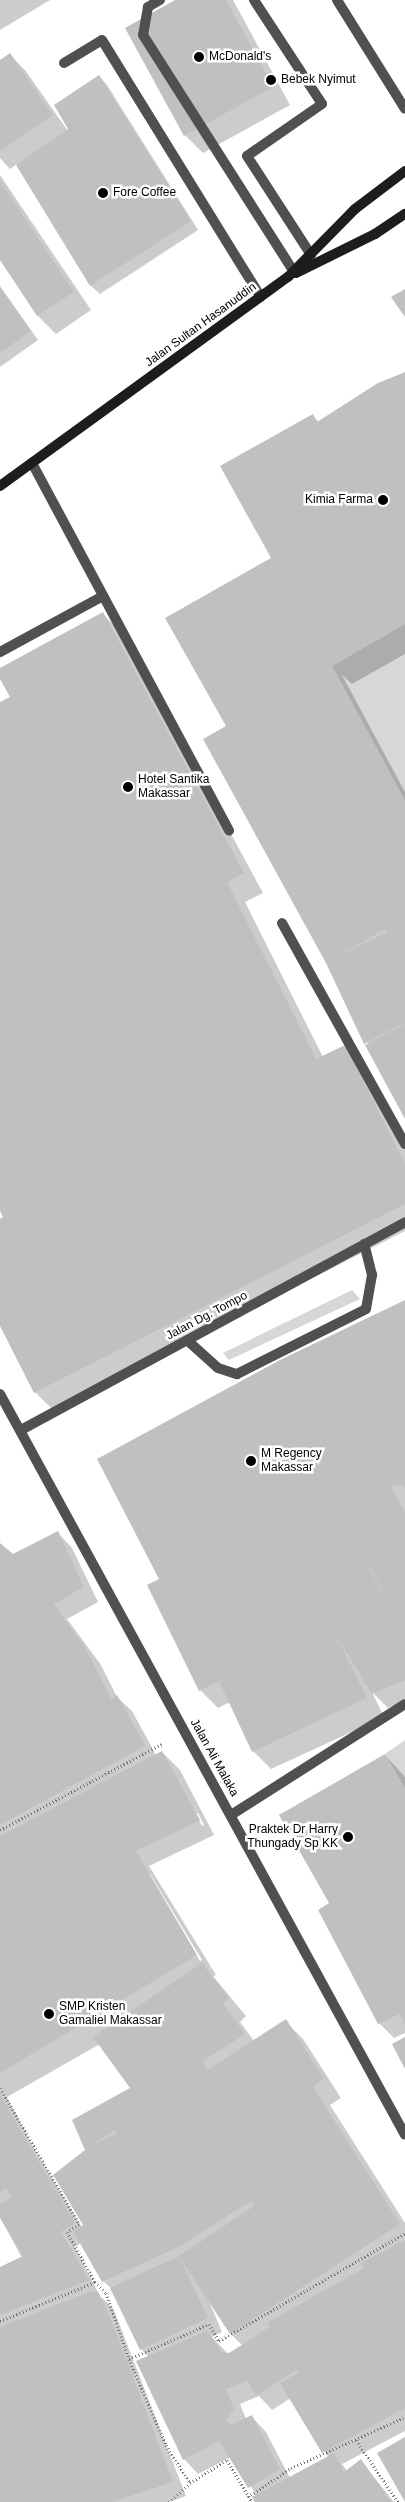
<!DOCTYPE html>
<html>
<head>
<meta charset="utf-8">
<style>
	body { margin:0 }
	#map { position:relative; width:405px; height:2502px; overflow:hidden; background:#fff; font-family:Helvetica,sans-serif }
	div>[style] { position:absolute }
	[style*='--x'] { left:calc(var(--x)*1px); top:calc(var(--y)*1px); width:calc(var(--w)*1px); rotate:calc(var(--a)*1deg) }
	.green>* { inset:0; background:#d7d7d7 }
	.shadow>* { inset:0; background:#0003 }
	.building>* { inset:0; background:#c0c0c0 }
	.path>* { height:3px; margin-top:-1.5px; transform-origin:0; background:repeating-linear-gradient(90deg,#727272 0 1px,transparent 0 3.5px) }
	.lane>* { height:10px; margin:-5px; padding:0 5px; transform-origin:5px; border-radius:5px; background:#505050 }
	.street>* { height:10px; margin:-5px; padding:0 5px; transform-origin:5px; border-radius:5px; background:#505050 }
	.secondary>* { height:10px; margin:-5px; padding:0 5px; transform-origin:5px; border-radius:5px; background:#1d1d1d }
	.dots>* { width:14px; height:14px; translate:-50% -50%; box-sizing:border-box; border:2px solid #fff; border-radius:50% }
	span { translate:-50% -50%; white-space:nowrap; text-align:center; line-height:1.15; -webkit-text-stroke:5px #fff; paint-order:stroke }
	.poi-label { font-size:12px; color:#000 }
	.left { translate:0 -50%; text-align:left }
	.right { translate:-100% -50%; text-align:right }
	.street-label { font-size:12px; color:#000 }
</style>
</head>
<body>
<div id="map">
	<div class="green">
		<div style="clip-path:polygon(405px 624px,405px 801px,332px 666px)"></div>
		<div style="clip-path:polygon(352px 1290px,360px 1299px,229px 1360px,223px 1353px)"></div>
		<div style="clip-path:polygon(405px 1740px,405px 1789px,385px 1754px)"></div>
	</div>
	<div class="shadow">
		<div style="clip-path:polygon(0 0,50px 0,0 30px)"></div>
		<div style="clip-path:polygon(178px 0,233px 0,290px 105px,203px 153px,185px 135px,127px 28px)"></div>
		<div style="clip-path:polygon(10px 55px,25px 70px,68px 131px,99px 76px,107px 85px,198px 230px,100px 294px,91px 286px,17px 164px,10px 169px,0 158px,0 61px)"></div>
		<div style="clip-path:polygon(0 175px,91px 310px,56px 334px,38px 316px,0 258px)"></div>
		<div style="clip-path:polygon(0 286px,38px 340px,0 367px)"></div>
		<div style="clip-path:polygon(405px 374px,405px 654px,352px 684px,342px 675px,405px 792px,405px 1117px,327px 961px,228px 726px,312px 415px,319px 422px)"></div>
		<div style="clip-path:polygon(103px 614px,122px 633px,263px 893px,245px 902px,323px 1057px,344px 1046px,362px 1064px,405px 1149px,405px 1231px,53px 1410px,35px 1392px,0 1323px,0 1221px,5px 1218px,0 1209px,0 703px,11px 697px,0 677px,0 670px)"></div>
		<div style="clip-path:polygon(405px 1302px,405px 1700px,388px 1708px,372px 1692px,384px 1717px,271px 1769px,253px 1751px,230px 1702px,218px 1708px,200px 1690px,161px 1580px)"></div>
		<div style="clip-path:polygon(evenodd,58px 1533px,72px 1548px,98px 1602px,67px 1619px,101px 1665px,117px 1697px,132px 1711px,156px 1755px,162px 1752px,180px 1770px,214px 1835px,149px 1866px,216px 1975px,213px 1976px,246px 2016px,240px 2022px,254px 2041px,285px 2021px,303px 2039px,341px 2098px,330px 2105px,405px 2223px,405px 2431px,342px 2464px,347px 2471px,361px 2461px,394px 2502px,257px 2502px,257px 2496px,231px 2457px,198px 2474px,184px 2459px,149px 2357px,141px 2349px,113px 2290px,103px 2281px,81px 2243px,75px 2247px,100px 2296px,113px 2308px,186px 2496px,169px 2502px,0 2502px,0 2269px,22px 2258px,0 2217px,0 1545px,13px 1556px,58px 1533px,196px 1813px,198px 1813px,204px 1825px,202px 1826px,196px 1813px,58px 1533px,148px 1874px,150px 1874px,202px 1960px,200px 1961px,148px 1874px,58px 1533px,100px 2044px,132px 2088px,74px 2120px,86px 2150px,85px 2225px,82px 2227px,35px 2150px,7px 2097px,100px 2044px,58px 1533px,208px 2299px,231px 2334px,243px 2346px,229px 2355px,212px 2337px,222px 2332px,208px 2299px,58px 1533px,259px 2396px,272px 2410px,291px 2398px,328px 2457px,290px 2478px,266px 2432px,252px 2417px,246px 2419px,240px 2404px,259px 2396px)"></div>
		<div style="clip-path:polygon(385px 1755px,405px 1777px,405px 2033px,394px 2038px,379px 2023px,331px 1904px)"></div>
	</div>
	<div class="building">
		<div style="clip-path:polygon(175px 0,226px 0,273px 87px,184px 136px,125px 28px)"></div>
		<div style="clip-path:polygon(10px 53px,53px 115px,0 151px,0 60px)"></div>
		<div style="clip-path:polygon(99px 75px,191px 221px,90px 286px,16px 165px,68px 129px,54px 105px)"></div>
		<div style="clip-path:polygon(0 181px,74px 292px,37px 316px,0 260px)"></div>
		<div style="clip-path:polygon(0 287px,31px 331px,0 353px)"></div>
		<div style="clip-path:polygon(405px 289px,405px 317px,391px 297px)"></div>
		<div style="clip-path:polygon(evenodd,405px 372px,405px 624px,332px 666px,405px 801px,405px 1023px,364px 1044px,326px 963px,203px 739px,226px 726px,165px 618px,271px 558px,220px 466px,313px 414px,317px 422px,378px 383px,405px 372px,385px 929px,387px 932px,333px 959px,385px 929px)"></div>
		<div style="clip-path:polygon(103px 612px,244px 873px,227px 882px,316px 1059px,345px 1045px,405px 1164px,405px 1204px,34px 1393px,0 1326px,0 1219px,3px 1217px,0 1211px,0 702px,10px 697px,0 679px,0 668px)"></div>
		<div style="clip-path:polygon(405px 1024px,405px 1119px,365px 1045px)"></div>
		<div style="clip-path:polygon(evenodd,405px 1300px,405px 1488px,401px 1485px,390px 1486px,405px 1511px,405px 1680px,372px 1694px,337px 1637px,367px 1698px,252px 1752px,219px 1681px,199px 1691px,147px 1585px,159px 1579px,97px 1459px,280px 1360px,405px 1300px,370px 1568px,391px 1609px,369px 1569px,370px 1568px)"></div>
		<div style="clip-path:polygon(58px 1531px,84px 1587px,54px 1604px,86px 1649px,111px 1699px,117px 1695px,145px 1746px,0 1825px,0 1543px,13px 1554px)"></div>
		<div style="clip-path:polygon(162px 1751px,200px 1820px,136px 1851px,197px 1955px,0 2073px,0 1836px)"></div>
		<div style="clip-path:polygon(385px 1754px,405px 1788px,405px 2024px,400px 2014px,378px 2024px,318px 1910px,329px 1903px,279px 1815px)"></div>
		<div style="clip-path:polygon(evenodd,202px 1963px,229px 1998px,223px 2004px,245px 2034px,203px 2061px,207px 2070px,286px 2019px,324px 2079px,313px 2087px,400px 2224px,230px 2334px,179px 2256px,208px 2318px,140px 2350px,110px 2288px,179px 2256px,254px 2206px,251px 2201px,180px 2246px,102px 2282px,73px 2231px,83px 2225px,53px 2175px,85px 2150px,72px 2120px,130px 2088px,93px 2037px,202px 1963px,115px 2130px,117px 2133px,87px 2148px,115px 2130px)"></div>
		<div style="clip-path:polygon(405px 2037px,405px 2069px,392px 2044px)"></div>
		<div style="clip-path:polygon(0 2095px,75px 2223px,61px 2232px,89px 2280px,0 2315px,0 2267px,23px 2256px,0 2218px,0 2205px,12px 2197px,6px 2188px,0 2192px)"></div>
		<div style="clip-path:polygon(405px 2240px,405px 2408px,322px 2453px,280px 2383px,299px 2372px,296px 2370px,256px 2396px,247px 2381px,226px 2389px,234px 2409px,226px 2420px,231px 2425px,252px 2415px,280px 2469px,248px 2488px,219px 2441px,183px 2460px,136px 2361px,207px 2331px,222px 2352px,229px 2353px,270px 2327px,267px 2323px,364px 2268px,361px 2263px)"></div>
		<div style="clip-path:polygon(92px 2291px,98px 2292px,111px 2320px,173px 2482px,112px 2502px,0 2502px,0 2327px)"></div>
		<div style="clip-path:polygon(405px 2437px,405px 2502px,377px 2453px)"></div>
		<div style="clip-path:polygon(334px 2453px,344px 2472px,361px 2459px,391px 2502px,255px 2502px,252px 2497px)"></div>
	</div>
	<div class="path">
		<div style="--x:0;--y:1830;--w:183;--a:-28"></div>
		<div style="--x:0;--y:2088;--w:157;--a:59.8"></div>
		<div style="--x:79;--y:2224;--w:14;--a:146"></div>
		<div style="--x:67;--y:2232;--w:57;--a:60.8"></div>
		<div style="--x:95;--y:2282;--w:16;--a:45"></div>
		<div style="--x:106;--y:2293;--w:70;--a:70.8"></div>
		<div style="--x:129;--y:2359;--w:94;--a:66.7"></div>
		<div style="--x:166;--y:2445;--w:45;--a:57.7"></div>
		<div style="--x:190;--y:2483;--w:44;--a:-31.9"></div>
		<div style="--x:227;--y:2460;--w:49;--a:59.2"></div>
		<div style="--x:0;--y:2321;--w:103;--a:-22.3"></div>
		<div style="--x:129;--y:2359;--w:87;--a:-23.6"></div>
		<div style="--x:209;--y:2324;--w:20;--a:60"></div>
		<div style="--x:219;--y:2341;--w:215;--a:-30.1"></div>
		<div style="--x:356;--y:2440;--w:75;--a:55.9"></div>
		<div style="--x:248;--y:2497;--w:52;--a:-34"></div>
		<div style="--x:291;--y:2468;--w:123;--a:-24.1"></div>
		<div style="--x:169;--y:2502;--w:28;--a:-42"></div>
	</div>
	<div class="lane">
		<div style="--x:160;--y:0;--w:14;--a:150"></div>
		<div style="--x:148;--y:7;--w:28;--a:100"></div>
		<div style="--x:143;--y:35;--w:281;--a:57.5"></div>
		<div style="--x:254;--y:0;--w:124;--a:56.8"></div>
		<div style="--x:322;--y:104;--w:91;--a:145.3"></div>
		<div style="--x:247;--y:156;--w:118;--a:57.1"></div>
		<div style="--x:64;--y:63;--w:44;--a:-31.2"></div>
		<div style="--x:102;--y:40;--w:302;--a:58.3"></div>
		<div style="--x:32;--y:463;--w:417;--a:61.8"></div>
		<div style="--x:0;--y:652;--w:117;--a:-28.5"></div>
		<div style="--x:282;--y:923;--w:253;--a:60.9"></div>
		<div style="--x:188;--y:1341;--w:40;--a:42"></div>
		<div style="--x:218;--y:1368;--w:20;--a:18"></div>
		<div style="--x:237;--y:1374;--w:144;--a:-26.7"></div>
		<div style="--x:366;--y:1309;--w:35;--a:-80"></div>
		<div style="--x:372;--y:1275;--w:32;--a:-104"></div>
	</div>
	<div class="street">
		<div style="--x:337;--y:0;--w:128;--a:58"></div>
		<div style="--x:0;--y:1394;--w:844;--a:61.34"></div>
		<div style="--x:21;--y:1430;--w:437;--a:-28.4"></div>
		<div style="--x:231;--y:1815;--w:206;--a:-32.5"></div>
	</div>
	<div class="secondary">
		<div style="--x:296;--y:273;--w:88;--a:-26.3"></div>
		<div style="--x:375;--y:234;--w:36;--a:-34"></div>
		<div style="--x:0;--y:486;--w:356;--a:-36"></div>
		<div style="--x:288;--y:277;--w:95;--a:-45.4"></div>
		<div style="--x:355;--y:209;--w:63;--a:-37.2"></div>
	</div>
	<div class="dots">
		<div style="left:199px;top:57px;background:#000"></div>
		<div style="left:271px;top:80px;background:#000"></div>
		<div style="left:103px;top:193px;background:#000"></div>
		<div style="left:383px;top:500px;background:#000"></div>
		<div style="left:128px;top:787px;background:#000"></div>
		<div style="left:251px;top:1461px;background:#000"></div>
		<div style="left:348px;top:1837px;background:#000"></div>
		<div style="left:49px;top:2014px;background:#000"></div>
	</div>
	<div class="poi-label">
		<span class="left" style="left:209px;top:57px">McDonald's</span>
		<span class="left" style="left:281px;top:80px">Bebek Nyimut</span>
		<span class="left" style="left:113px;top:193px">Fore Coffee</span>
		<span class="right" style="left:373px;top:500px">Kimia Farma</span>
		<span class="left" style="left:138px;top:787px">Hotel Santika<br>Makassar</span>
		<span class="left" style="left:261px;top:1461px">M Regency<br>Makassar</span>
		<span class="right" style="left:338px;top:1837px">Praktek Dr Harry<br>Thungady Sp KK</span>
		<span class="left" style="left:59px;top:2014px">SMP Kristen<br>Gamaliel Makassar</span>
	</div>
	<div class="street-label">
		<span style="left:201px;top:325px;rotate:-36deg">Jalan Sultan Hasanuddin</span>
		<span style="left:207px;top:1316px;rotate:-28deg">Jalan Dg. Tompo</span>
		<span style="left:214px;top:1758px;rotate:61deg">Jalan Ali Malaka</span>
	</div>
</div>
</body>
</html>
